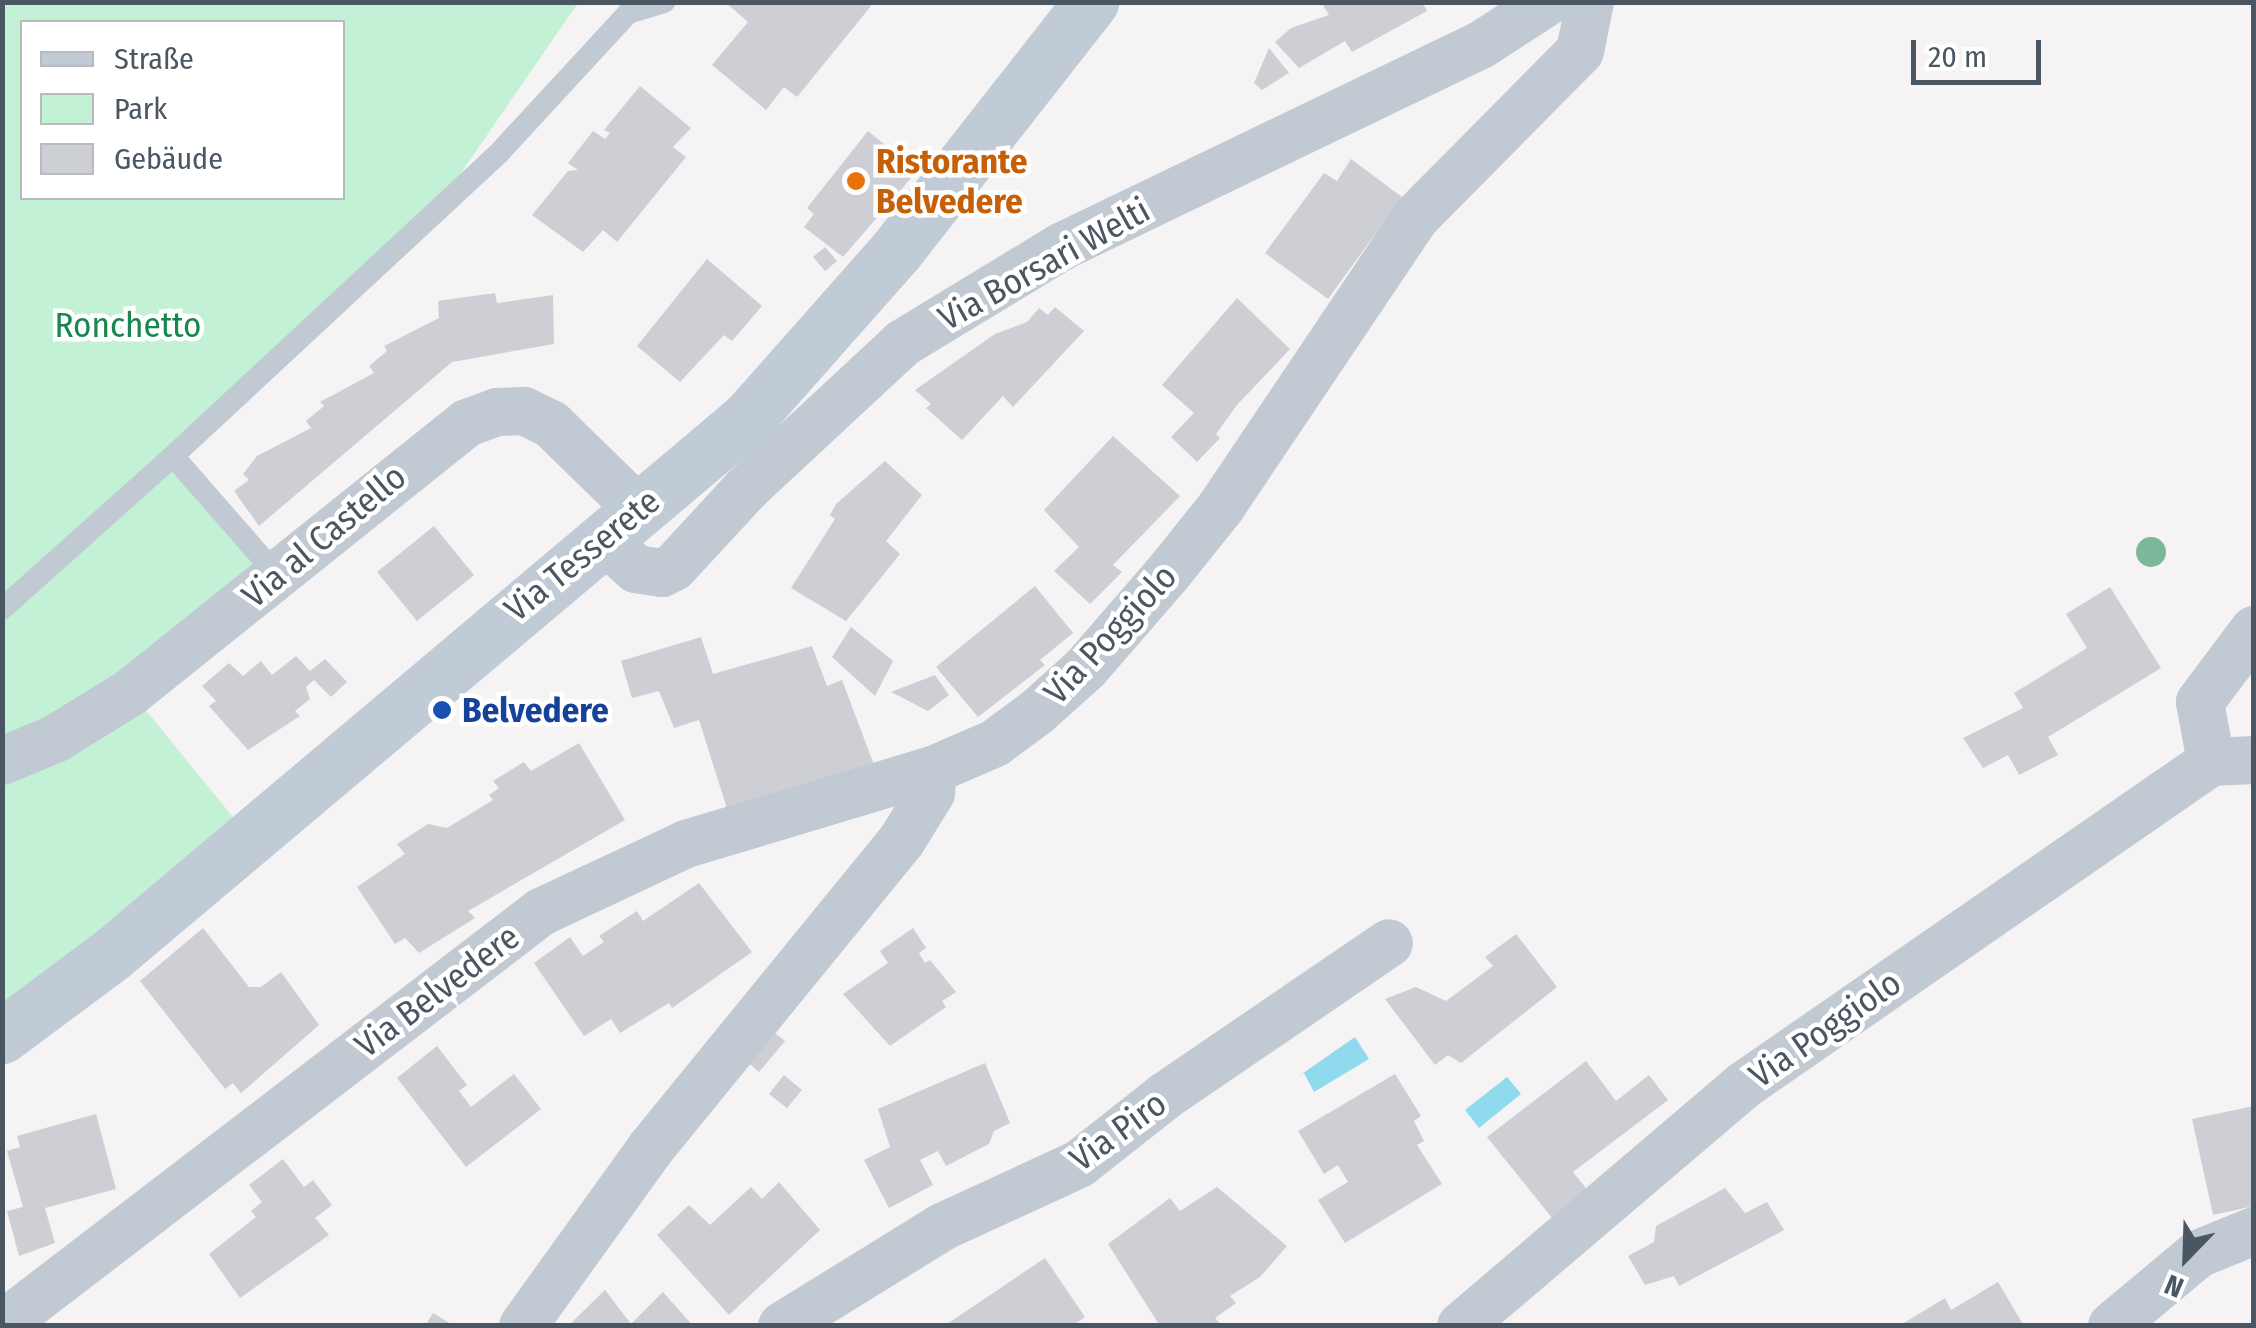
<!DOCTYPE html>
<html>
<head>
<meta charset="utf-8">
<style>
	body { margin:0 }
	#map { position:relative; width:2256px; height:1328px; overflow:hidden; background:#f5f3f3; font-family:"Fira Sans Condensed",sans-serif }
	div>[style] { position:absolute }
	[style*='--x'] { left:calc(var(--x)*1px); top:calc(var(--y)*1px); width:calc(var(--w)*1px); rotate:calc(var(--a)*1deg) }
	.green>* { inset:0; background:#c3f1d5 }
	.water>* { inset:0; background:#90daee }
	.building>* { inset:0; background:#cdcfd5 }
	.lane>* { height:22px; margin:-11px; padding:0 11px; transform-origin:11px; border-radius:11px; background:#c1cad2 }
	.street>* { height:48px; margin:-24px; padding:0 24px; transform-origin:24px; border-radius:24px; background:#c1cad2 }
	.secondary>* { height:55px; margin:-27.5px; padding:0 27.5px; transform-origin:27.5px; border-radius:27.5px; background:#c1cbd6 }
	.trees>* { width:30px; height:30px; margin:-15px; border-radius:50%; background:#7bb799 }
	.dots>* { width:28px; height:28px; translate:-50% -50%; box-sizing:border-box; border:5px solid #fff; border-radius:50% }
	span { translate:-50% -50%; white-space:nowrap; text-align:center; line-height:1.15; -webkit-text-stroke:9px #fff; paint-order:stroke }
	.food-label { font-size:35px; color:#c56008; font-weight:700 }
	.left { translate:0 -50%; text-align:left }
	.street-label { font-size:35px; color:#4a5661 }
	.park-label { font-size:35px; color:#17864f }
	.transit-label { font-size:35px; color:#164399; font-weight:700 }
	.frame { position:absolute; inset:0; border:5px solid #4a5661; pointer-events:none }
	.legend { position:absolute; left:20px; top:20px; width:325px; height:180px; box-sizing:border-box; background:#fff; border:2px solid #b7bbc0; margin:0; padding:12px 18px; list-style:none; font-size:30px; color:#4a5661 }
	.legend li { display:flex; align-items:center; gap:20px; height:50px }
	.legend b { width:50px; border:2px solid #b7bbc0 }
	.north { position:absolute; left:2136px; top:1208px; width:100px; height:100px; -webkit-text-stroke:8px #fff; paint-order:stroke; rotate:203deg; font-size:28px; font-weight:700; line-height:40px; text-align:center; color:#4a5661 }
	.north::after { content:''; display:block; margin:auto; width:35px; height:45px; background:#4a5661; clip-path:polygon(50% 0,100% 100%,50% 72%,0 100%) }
	.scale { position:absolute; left:1911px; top:40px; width:130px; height:45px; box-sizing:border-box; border:5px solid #4a5661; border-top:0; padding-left:12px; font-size:30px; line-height:35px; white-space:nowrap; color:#4a5661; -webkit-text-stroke:8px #fff; paint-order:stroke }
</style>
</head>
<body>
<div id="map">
	<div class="green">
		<div style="clip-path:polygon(evenodd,3px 3px,578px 3px,436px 209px,173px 456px,278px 576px,131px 692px,250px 838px,3px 1036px,3px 3px,22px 22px,342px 22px,342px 198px,22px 198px,22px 22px)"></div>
	</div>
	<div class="water">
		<div style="clip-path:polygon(1355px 1037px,1369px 1059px,1314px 1092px,1304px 1073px,1296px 1078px)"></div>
		<div style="clip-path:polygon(1507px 1077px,1521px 1094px,1479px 1128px,1465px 1110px)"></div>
	</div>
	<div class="building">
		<div style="clip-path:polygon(725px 2px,865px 2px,871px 6px,797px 97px,784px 87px,766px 110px,712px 65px,748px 22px)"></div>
		<div style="clip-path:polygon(1321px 2px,1422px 2px,1427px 11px,1352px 52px,1345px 41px,1299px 68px,1275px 42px,1291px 28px,1329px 15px)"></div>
		<div style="clip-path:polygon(1269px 48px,1289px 73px,1262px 90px,1254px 83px)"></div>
		<div style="clip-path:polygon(640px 86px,691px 128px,673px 147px,686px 157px,617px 242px,603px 230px,583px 252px,532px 215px,568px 171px,578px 170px,568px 163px,593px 131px,605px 139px,610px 133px,604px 130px)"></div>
		<div style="clip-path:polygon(868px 131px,917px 171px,843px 257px,804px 227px,814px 214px,807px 208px)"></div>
		<div style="clip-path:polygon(1351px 159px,1402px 197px,1328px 299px,1265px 253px,1324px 173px,1337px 181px)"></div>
		<div style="clip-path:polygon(825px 247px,837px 261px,825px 271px,813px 257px)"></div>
		<div style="clip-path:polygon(707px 259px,762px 306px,732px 341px,724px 335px,680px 382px,637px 346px)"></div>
		<div style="clip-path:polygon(495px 293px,497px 303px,553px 295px,554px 344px,452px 362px,259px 526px,234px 491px,249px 480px,243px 474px,257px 456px,311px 428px,306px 421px,324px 406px,320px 402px,374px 373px,369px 366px,387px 351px,384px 346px,439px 318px,438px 301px)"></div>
		<div style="clip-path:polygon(1237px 298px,1290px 349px,1237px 405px,1216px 434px,1220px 438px,1197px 462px,1171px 437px,1194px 413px,1162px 385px)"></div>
		<div style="clip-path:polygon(1055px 307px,1084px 331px,1013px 407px,1003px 396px,962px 440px,926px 408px,931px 404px,915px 390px,995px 334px,1027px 322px,1039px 308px,1048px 315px)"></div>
		<div style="clip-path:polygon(1113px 436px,1180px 496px,1113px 565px,1122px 572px,1090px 604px,1054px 571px,1079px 547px,1044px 510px)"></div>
		<div style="clip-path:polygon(885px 461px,922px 495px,886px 541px,900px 554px,846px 621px,791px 588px,835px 519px,830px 515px,836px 504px)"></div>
		<div style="clip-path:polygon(434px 526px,474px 575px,417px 621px,377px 572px)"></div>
		<div style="clip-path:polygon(1035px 586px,1073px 633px,1040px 660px,1045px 665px,978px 717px,936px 667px)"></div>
		<div style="clip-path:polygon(2110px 587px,2161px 668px,2048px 737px,2058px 755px,2019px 775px,2008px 755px,1983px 768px,1963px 738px,2023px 708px,2014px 693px,2087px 648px,2066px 614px)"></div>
		<div style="clip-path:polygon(851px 627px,893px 661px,875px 696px,832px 657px)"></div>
		<div style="clip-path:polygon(701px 637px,713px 674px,812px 646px,827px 686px,842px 680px,876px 770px,729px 815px,699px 720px,674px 728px,659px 691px,632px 698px,621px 661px)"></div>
		<div style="clip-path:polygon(296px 656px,310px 671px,325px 659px,347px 682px,331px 697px,314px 680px,306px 687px,310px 699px,295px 711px,300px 716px,248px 750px,209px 706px,216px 701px,202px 686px,229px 663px,243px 676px,261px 661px,272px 675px)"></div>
		<div style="clip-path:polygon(935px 675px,949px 695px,928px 711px,891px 692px)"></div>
		<div style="clip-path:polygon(579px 743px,625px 820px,468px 911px,475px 918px,419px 953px,405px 938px,395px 944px,357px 887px,405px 854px,397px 844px,428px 824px,447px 828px,493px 800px,489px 795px,499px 788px,493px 781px,524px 762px,531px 771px)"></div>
		<div style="clip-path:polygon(699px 883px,752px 952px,672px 1008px,669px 1003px,620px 1033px,611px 1019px,584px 1036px,534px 963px,570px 937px,583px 956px,604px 942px,599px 936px,637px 911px,643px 921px)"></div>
		<div style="clip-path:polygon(203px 928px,249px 987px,261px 987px,281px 972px,319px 1025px,241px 1093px,233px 1083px,225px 1089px,140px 981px)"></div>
		<div style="clip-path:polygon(913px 928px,926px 948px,919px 953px,925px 963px,930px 960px,956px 992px,942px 1001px,946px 1007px,890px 1046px,843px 994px,888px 963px,880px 951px)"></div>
		<div style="clip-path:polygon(1516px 934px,1557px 987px,1461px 1063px,1448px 1055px,1435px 1065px,1385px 999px,1416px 987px,1446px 1001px,1493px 966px,1485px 957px)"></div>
		<div style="clip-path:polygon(770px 1029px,785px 1041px,759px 1072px,745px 1060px)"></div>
		<div style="clip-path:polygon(437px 1046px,467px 1085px,459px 1091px,471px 1107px,514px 1074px,541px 1109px,466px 1167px,397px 1078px)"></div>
		<div style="clip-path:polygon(1586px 1061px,1616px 1101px,1649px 1075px,1668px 1100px,1573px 1172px,1593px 1197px,1557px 1224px,1487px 1137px)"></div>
		<div style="clip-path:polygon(985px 1063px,1010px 1123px,994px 1131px,989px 1144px,946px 1166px,938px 1151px,920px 1160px,933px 1185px,889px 1208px,864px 1160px,890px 1147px,878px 1109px)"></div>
		<div style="clip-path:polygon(1395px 1074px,1421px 1116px,1414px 1121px,1424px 1141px,1417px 1145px,1442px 1184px,1345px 1243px,1318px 1200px,1348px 1182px,1338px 1165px,1324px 1174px,1298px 1131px)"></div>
		<div style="clip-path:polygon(784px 1075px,802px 1090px,787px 1108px,769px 1094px)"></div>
		<div style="clip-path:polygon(2254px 1106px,2254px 1206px,2213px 1215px,2192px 1119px)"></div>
		<div style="clip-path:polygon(96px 1114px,116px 1189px,45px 1208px,55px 1243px,19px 1256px,7px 1211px,23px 1207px,7px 1151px,20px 1147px,17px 1136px)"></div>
		<div style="clip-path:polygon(283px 1159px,304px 1187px,313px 1180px,332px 1205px,315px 1218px,329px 1235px,240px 1298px,209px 1254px,256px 1217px,251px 1211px,262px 1202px,249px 1185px)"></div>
		<div style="clip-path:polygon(779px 1182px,820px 1230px,729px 1315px,657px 1235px,689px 1205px,710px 1225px,751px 1187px,762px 1199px)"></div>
		<div style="clip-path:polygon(1217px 1187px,1287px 1246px,1260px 1277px,1230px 1296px,1236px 1303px,1215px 1318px,1222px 1326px,1160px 1326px,1108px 1244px,1170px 1198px,1180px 1211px)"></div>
		<div style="clip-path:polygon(1725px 1188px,1745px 1213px,1767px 1202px,1784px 1230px,1679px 1286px,1674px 1276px,1645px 1285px,1628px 1256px,1654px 1242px,1656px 1226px)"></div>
		<div style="clip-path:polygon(1045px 1258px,1085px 1317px,1072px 1326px,944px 1326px)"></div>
		<div style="clip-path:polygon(1998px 1282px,2024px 1326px,1899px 1326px,1945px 1298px,1951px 1310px)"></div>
		<div style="clip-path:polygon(605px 1290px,631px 1324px,663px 1292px,693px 1326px,568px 1326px)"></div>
		<div style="clip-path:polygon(433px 1313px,454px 1326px,425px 1326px)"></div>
	</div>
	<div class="lane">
		<div style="--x:278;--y:576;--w:159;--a:-131.2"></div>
		<div style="--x:173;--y:456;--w:445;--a:-42.9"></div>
		<div style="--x:499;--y:153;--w:190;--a:-47.3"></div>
		<div style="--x:628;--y:13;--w:38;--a:-17"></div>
		<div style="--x:2;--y:609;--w:229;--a:-41.8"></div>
	</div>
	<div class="street">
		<div style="--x:602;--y:538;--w:46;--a:42.4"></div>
		<div style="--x:636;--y:569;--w:26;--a:9"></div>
		<div style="--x:662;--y:573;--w:13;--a:-27"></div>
		<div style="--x:674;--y:567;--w:108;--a:-47.3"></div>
		<div style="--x:747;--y:488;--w:213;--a:-42.9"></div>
		<div style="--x:903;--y:343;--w:185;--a:-31.3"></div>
		<div style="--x:1061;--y:247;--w:466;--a:-25.7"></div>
		<div style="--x:1481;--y:45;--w:79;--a:-33.1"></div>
		<div style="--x:2;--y:761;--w:57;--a:-22.5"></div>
		<div style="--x:55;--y:739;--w:89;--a:-31.7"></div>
		<div style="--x:131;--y:692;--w:430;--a:-38.7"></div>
		<div style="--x:467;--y:423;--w:32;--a:-20"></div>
		<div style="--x:497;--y:412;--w:27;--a:-2"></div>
		<div style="--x:524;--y:411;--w:30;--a:26"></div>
		<div style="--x:551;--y:424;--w:122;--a:44.3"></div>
		<div style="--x:2211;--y:762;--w:61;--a:-100.4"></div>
		<div style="--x:2200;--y:702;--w:90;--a:-53.1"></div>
		<div style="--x:2211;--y:762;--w:43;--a:-2.7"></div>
		<div style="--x:2;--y:1325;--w:679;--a:-37.46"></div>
		<div style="--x:541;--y:912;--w:160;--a:-25.1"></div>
		<div style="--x:686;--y:844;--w:258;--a:-16.7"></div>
		<div style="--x:523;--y:1326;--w:218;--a:-54.3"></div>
		<div style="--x:650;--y:1149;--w:399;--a:-50.8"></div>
		<div style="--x:902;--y:840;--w:55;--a:-58.3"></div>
		<div style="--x:931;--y:793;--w:23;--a:-85"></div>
		<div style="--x:933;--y:770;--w:68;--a:-23.5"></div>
		<div style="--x:995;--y:743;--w:52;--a:-36.4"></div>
		<div style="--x:1037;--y:712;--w:64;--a:-41.9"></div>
		<div style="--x:1085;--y:669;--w:128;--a:-49.1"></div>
		<div style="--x:1169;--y:572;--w:83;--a:-51.3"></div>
		<div style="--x:1221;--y:507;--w:349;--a:-56.1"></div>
		<div style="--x:1416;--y:217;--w:233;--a:-45.3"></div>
		<div style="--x:1580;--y:51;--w:50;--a:-78.5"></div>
		<div style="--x:782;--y:1326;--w:188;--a:-31.7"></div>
		<div style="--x:942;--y:1227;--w:151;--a:-24.7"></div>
		<div style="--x:1079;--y:1164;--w:110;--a:-38.3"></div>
		<div style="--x:1165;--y:1096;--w:271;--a:-34.3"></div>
		<div style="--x:1461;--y:1326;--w:372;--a:-40.4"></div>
		<div style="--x:1744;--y:1085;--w:568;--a:-34.67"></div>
		<div style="--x:2112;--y:1326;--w:112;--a:-39.9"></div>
		<div style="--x:2198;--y:1254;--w:61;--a:-22.3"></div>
	</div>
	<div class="secondary">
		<div style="--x:2;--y:1036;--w:137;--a:-36.7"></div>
		<div style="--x:112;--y:954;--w:832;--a:-40.12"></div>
		<div style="--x:748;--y:418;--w:222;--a:-48.5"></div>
		<div style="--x:895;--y:252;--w:318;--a:-51.9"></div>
	</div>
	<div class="trees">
		<div style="left:2151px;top:552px"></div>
	</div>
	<div class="dots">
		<div style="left:856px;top:181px;background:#e8710a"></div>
		<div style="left:442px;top:710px;background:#1a4fb4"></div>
	</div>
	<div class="food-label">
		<span class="left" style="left:876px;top:181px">Ristorante<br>Belvedere</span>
	</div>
	<div class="street-label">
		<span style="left:1044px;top:264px;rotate:-29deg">Via Borsari Welti</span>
		<span style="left:324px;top:536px;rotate:-40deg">Via al Castello</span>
		<span style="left:582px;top:555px;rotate:-39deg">Via Tesserete</span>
		<span style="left:1110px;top:634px;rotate:-47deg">Via Poggiolo</span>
		<span style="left:437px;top:991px;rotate:-37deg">Via Belvedere</span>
		<span style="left:1825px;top:1029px;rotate:-35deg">Via Poggiolo</span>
		<span style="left:1118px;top:1131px;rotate:-36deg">Via Piro</span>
	</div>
	<div class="park-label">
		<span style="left:128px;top:325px">Ronchetto</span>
	</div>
	<div class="transit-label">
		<span class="left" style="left:462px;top:710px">Belvedere</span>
	</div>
	<div class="frame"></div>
	<ul class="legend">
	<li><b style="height:12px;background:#c1cbd6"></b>Straße</li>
	<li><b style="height:28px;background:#c3f1d5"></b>Park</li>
	<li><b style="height:28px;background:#cdcfd5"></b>Gebäude</li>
	</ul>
	<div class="north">N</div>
	<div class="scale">20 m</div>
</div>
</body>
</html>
